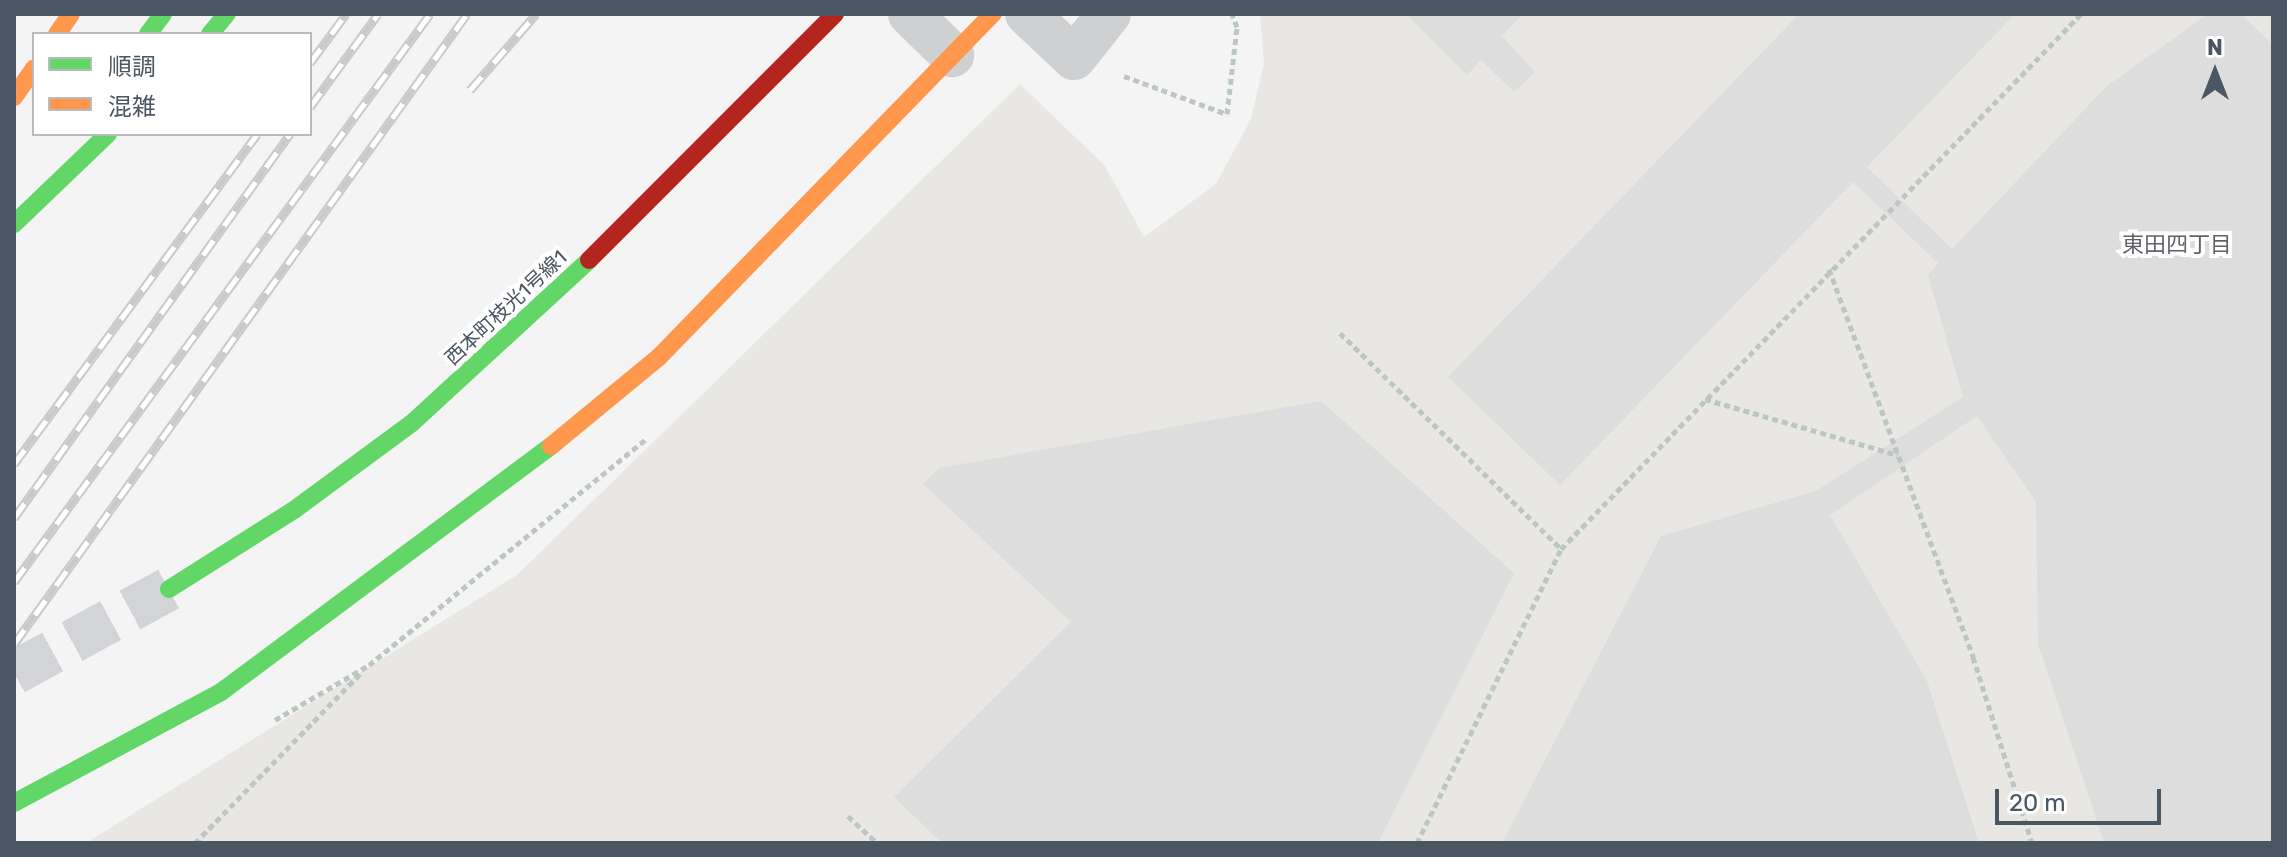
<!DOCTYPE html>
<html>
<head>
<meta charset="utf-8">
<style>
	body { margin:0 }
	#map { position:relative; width:2287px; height:857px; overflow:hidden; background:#f4f4f4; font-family:Rubik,"Noto Sans JP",sans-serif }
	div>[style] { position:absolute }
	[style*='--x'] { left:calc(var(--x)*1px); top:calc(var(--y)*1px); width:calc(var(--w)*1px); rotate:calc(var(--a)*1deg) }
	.commercial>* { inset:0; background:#e8e7e3 }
	.building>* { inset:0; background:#ddddde }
	.secondary-tunnel>* { height:44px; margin-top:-22px; transform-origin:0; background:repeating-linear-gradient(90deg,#d2d4d7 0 44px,transparent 0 66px) }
	.path>* { height:5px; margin-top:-2.5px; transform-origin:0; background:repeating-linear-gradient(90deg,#bcc7c4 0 6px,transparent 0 10px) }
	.street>* { height:44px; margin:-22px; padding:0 22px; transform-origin:22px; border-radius:22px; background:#ced0d2 }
	.fast>* { height:18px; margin:-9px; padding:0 9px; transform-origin:9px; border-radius:9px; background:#63d668 }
	.slow>* { height:18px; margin:-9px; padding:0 9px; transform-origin:9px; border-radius:9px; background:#ff974d }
	.jam>* { height:18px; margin:-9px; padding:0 9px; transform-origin:9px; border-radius:9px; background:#b3261e }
	.rail>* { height:9px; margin-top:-4.5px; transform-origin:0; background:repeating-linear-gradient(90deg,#fff 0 18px,#c9cacc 0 36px); box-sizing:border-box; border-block:2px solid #c9cacc }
	.street-bridge>* { height:44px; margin:-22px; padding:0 22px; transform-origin:22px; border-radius:22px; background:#ced0d2 }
	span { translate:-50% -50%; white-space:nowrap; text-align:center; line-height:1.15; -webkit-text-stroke:8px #fff; paint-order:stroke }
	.street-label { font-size:20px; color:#4a5661 }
	.neighbourhood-label { font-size:22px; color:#5f6368 }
	.frame { position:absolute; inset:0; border:16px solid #4a5661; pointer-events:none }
	.legend { position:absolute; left:32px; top:32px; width:280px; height:104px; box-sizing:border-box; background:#fff; border:2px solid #b7bbc0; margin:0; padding:10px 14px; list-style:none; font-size:24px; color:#4a5661 }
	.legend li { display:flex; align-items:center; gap:16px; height:40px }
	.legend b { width:40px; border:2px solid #b7bbc0 }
	.north { position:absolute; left:2175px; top:32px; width:80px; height:80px; -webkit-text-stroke:6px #fff; paint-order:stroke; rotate:0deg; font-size:22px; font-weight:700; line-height:32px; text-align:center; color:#4a5661 }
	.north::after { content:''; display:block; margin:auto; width:28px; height:36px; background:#4a5661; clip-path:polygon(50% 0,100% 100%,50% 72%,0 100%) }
	.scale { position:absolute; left:1995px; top:789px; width:166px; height:36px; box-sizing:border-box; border:4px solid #4a5661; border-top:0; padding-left:10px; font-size:24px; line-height:28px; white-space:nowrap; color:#4a5661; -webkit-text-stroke:6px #fff; paint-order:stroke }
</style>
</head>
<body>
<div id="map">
	<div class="commercial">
		<div style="clip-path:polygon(1260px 14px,2273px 14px,2273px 843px,86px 843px,517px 575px,1020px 84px,1105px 166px,1144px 237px,1216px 184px,1251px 119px,1264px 63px)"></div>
	</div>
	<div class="building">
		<div style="clip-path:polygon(1406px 14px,1523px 14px,1502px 36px,1535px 72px,1514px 92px,1481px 60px,1467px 75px)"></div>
		<div style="clip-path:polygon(1799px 14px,2015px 14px,1867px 167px,1952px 249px,2107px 86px,2208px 14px,2241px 14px,2273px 45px,2273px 843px,2104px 843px,2038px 645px,2036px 502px,1977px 416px,1830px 515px,1927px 681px,1979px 843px,1502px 843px,1661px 536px,1816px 491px,1963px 397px,1928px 275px,1938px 263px,1853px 182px,1560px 485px,1448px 377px)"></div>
		<div style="clip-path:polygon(1321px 401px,1514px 573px,1378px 843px,942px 843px,894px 797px,1071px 622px,923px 484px,939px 468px)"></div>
	</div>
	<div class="secondary-tunnel">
		<div style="--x:14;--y:673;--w:176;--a:-28.5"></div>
	</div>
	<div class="path">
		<div style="--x:1124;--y:76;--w:110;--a:20.3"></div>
		<div style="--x:1227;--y:114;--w:88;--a:-83.4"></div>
		<div style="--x:1237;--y:27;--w:14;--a:-111"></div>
		<div style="--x:1829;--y:269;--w:414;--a:69.6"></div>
		<div style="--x:1973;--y:657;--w:195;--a:72.4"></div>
		<div style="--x:1340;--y:333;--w:309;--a:44.3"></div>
		<div style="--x:1561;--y:549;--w:746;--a:-45.81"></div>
		<div style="--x:1705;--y:399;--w:201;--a:16.2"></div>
		<div style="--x:275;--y:720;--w:109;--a:-30.3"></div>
		<div style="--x:369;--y:665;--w:357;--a:-39.2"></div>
		<div style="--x:848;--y:816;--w:40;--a:43"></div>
		<div style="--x:195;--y:843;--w:239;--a:-45.7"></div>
		<div style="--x:1417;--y:843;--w:327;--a:-63.9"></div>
	</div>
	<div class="street">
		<div style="--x:910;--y:14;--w:59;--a:44.3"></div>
	</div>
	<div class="fast">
		<div style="--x:148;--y:34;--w:25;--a:-53"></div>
		<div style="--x:210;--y:34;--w:26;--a:-50"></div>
		<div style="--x:14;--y:224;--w:130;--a:-43.8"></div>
		<div style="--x:169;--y:589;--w:148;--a:-32.3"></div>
		<div style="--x:294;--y:510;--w:147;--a:-36.4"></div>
		<div style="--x:412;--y:423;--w:241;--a:-42.6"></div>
		<div style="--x:14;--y:803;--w:235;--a:-28.2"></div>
		<div style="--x:221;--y:692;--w:412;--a:-36.7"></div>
	</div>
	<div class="slow">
		<div style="--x:57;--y:34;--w:24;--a:-55"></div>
		<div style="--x:14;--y:97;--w:35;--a:-55"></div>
		<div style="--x:551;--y:446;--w:140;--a:-39.5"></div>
		<div style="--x:659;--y:357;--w:479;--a:-45.8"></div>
	</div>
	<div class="jam">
		<div style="--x:589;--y:260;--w:348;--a:-45"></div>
	</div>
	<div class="rail">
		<div style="--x:310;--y:63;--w:61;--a:-53.7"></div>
		<div style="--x:470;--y:90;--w:101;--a:-49"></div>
		<div style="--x:310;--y:107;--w:115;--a:-53.8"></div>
		<div style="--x:14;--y:464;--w:410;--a:-53.6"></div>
		<div style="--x:14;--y:518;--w:473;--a:-54.3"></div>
		<div style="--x:14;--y:582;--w:704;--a:-53.78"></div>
		<div style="--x:14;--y:644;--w:776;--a:-54.28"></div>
	</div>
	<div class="street-bridge">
		<div style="--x:1027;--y:14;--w:64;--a:43.1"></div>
		<div style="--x:1074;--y:58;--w:56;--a:-51.5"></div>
	</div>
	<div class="street-label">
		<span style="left:506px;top:308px;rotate:-43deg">西本町枝光1号線1</span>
	</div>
	<div class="neighbourhood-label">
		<span style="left:2177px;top:245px">東田四丁目</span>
	</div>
	<div class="frame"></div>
	<ul class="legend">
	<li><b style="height:10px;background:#63d668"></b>順調</li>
	<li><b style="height:10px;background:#ff974d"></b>混雑</li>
	</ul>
	<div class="north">N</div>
	<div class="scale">20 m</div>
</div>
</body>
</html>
